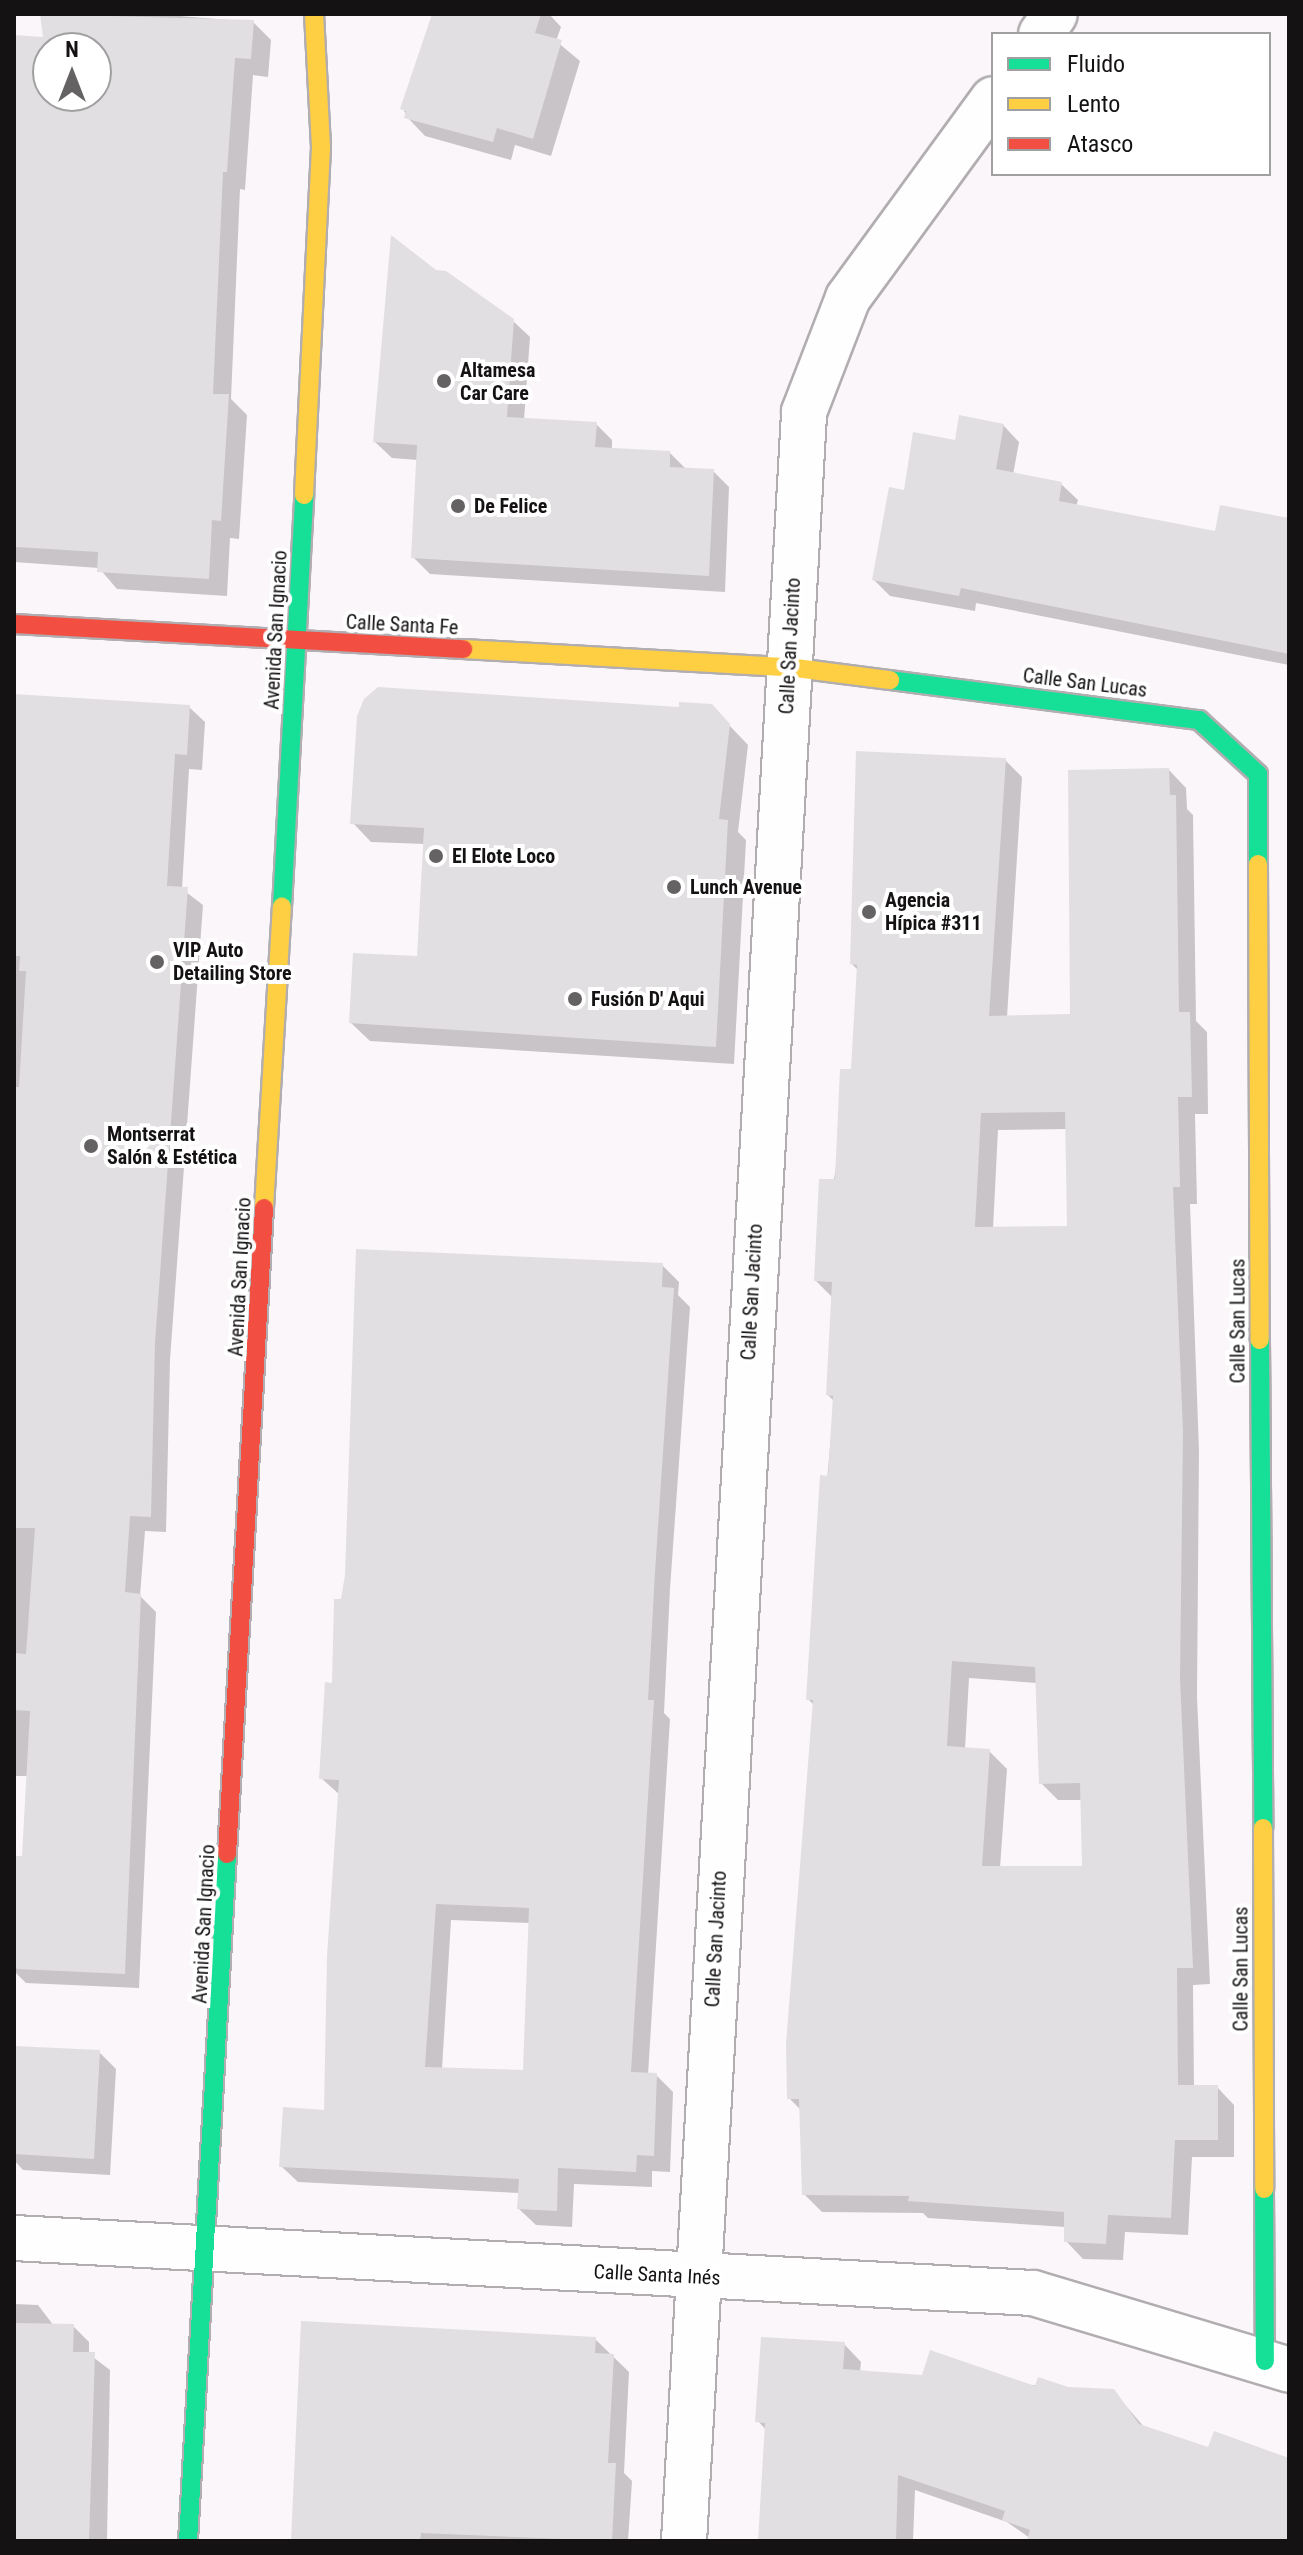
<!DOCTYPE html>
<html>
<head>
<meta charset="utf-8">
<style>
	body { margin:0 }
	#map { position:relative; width:1303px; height:2555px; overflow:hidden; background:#faf6f9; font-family:"Roboto Condensed",sans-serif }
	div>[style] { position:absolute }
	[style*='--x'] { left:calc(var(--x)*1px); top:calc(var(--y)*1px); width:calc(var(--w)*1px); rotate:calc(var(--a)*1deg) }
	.shadow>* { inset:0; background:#0003 }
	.building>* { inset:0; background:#e2dfe2 }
	.roads { filter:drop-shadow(2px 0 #b1adb0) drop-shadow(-2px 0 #b1adb0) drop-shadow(0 2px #b1adb0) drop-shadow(0 -2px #b1adb0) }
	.street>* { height:44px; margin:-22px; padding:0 22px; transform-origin:22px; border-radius:22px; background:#fefefe }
	.fast>* { height:18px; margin:-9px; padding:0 9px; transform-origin:9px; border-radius:9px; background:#16e098 }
	.slow>* { height:18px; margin:-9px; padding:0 9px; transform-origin:9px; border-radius:9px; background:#ffcf43 }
	.jam>* { height:18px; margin:-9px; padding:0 9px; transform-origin:9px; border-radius:9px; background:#f24e42 }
	.dots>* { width:22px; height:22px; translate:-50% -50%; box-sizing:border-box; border:4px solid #fff; border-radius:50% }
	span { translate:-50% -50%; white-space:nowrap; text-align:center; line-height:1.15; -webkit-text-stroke:8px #fff; paint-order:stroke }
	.poi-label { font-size:20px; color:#151214; font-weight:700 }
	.left { translate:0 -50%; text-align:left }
	.street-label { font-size:20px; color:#151214 }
	.frame { position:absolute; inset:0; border:16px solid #151214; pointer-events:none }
	.legend { position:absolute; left:991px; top:32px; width:280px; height:144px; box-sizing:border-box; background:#fff; border:2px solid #a1a0a1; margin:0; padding:10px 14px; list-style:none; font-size:24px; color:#151214 }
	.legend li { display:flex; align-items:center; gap:16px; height:40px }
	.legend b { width:40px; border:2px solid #a1a0a1 }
	.north { position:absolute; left:32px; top:32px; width:80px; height:80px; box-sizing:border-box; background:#fff; border:2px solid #a1a0a1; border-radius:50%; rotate:0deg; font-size:22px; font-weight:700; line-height:32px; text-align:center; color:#151214 }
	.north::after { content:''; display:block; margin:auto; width:28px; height:36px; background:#656264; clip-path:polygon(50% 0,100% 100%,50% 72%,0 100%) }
</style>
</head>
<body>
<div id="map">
	<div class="shadow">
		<div style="clip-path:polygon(evenodd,42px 14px,155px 14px,253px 22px,271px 40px,268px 77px,253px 75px,245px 190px,240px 189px,231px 399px,247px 415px,239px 539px,230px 538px,227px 596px,117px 589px,99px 568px,14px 562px,14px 41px,45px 39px,42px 14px,48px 48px,96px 48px,96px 96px,48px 96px,48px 48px)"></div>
		<div style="clip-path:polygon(433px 14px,549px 14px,561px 27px,556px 41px,580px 61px,551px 156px,515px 145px,511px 160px,425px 136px,407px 117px,403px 108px)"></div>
		<div style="clip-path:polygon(435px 272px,513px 321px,530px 337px,524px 420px,596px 424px,612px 440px,612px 450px,670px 453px,687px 470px,713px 471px,729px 487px,725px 592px,430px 574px,413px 557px,418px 460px,392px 458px,375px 442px)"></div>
		<div style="clip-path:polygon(1003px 425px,1019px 442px,1013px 475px,1061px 484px,1078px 500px,1076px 507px,1216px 534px,1289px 520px,1289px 665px,976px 603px,975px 611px,890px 596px,874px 580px,905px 492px,957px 442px)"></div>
		<div style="clip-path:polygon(14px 696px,189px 707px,205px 722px,202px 770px,189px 769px,182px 889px,203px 905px,170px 1360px,166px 1532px,145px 1531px,140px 1596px,156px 1612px,139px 1988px,26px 1983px,14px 1971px,14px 1858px,23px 1859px,28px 1776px,14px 1776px)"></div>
		<div style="clip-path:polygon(711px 706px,748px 745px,738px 832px,746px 840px,734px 1064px,370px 1041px,351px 1023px,419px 959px,425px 844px,371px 842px,353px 823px,681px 709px)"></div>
		<div style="clip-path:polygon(evenodd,1005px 760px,1022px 777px,1007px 1017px,1072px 1016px,1169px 770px,1186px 788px,1187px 809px,1193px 815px,1196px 1021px,1207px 1032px,1208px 1114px,1195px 1114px,1197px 1204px,1190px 1204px,1199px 1451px,1197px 1697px,1210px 1984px,1193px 1985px,1194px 2087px,1217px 2087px,1234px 2105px,1234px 2157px,1192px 2157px,1188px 2235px,1125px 2232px,1123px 2260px,1083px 2259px,1066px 2241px,1066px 2227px,928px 2218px,923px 2213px,822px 2212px,804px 2194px,801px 2110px,789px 2098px,814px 1705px,808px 1699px,834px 1401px,828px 1395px,833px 1298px,816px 1281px,853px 1071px,859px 971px,852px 964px,1005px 760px,1067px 1129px,1069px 1228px,993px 1229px,998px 1130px,1067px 1129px,1005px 760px,969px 1678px,1037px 1683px,1041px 1783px,1058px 1800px,1083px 1800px,1084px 1868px,1000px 1868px,1007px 1769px,989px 1751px,965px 1749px,969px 1678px)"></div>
		<div style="clip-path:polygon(evenodd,662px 1265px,679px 1282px,678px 1295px,690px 1307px,670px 1589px,664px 1713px,670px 1719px,648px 2075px,656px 2075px,673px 2092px,670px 2172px,652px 2171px,652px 2187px,574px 2184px,572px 2227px,536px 2225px,519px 2209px,520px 2193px,298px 2182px,281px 2166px,326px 2112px,340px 1795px,321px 1778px,342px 1601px,662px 1265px,451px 1920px,531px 1923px,525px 2073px,442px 2069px,451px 1920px)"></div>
		<div style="clip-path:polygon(14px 2048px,99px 2052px,116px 2069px,110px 2175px,23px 2170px,14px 2160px)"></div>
		<div style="clip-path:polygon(14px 2304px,38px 2305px,54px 2326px,73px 2326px,89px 2342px,89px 2354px,110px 2370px,107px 2541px,14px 2541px)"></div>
		<div style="clip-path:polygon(595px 2339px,629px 2372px,624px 2473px,632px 2481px,628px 2541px,293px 2541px)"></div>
		<div style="clip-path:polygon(844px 2344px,861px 2362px,860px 2372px,1113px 2391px,1145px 2428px,1209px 2449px,1289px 2460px,1289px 2541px,1034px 2541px,1007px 2522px,915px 2490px,913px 2541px,760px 2541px,767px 2431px,758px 2421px)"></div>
	</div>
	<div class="building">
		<div style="clip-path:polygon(evenodd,40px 14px,254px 20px,251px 59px,235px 58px,227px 172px,223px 172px,213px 394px,229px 394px,221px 521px,212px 520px,209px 579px,97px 572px,98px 552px,16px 547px,14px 35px,43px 37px,40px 14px,48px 48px,96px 48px,96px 96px,48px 96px,48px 48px)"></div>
		<div style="clip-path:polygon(432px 14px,541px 14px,535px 33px,562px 40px,533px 139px,497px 128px,493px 142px,404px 118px,406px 111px,400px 109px)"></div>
		<div style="clip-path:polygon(391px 235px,436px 270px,446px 271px,514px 319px,507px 417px,597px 422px,595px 447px,670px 451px,670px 467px,714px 469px,709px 576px,411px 558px,417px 445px,373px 442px)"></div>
		<div style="clip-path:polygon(959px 415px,1004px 424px,996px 469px,1062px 482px,1059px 501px,1215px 531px,1220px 505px,1289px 518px,1289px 654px,961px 588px,959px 596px,872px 580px,889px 487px,904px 490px,913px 432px,955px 440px)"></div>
		<div style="clip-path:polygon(378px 687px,679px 707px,679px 702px,712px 704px,730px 724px,719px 819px,728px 820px,716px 1047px,349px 1023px,353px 953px,417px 956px,424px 828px,350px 824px,357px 716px,364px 699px)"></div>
		<div style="clip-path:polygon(14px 694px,190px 705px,187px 755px,175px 754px,167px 886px,188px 887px,155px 1343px,151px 1517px,130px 1516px,125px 1592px,141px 1594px,125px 1974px,17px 1969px,14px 1963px,14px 1856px,22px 1856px,30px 1711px,14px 1710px,14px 1653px,26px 1654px,35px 1528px,14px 1528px,14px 1087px,19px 1087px,26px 971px,19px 971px,20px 956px,14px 956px)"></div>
		<div style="clip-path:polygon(evenodd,856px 751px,1006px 758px,989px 1016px,1070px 1014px,1068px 770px,1169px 768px,1170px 795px,1176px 795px,1179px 1012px,1190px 1012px,1192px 1097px,1178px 1097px,1180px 1187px,1173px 1187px,1183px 1432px,1180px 1678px,1193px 1968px,1177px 1968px,1178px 2085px,1218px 2085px,1218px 2140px,1175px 2140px,1171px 2218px,1108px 2215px,1106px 2244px,1064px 2242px,1064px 2212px,908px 2201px,909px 2196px,802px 2195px,799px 2099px,787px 2099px,786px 2044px,813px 1700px,806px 1700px,820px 1475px,828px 1476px,833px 1396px,826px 1395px,832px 1282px,814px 1281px,819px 1179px,835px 1179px,840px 1069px,851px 1069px,857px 965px,850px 964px,856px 751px,1065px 1112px,1067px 1226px,975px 1227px,981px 1113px,1065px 1112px,856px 751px,952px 1661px,1035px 1667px,1039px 1784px,1080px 1783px,1082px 1866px,982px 1866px,990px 1749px,947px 1746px,952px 1661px)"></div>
		<div style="clip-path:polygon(evenodd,356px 1249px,663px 1263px,662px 1287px,674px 1288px,655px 1572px,648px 1700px,654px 1700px,631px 2072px,657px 2073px,654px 2156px,637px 2155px,636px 2172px,558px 2168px,557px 2211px,517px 2209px,519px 2179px,279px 2167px,283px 2107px,324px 2110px,327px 1956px,339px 1780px,319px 1779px,325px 1682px,332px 1683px,334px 1599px,341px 1599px,345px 1575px,356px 1249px,436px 1904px,529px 1908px,523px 2070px,425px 2067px,436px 1904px)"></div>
		<div style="clip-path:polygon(14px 2046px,100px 2050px,94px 2159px,14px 2154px)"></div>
		<div style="clip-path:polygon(301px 2321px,596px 2337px,595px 2353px,614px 2354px,608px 2463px,616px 2463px,612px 2541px,421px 2533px,420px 2541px,291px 2541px)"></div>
		<div style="clip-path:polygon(14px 2323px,74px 2324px,73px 2352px,95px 2352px,89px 2541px,14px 2541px)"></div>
		<div style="clip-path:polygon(761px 2337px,845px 2342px,843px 2369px,922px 2375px,930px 2350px,1035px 2386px,1038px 2377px,1068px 2387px,1114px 2389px,1139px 2424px,1208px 2447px,1214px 2431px,1289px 2458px,1289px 2541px,1027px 2541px,1030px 2530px,1002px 2520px,1005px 2511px,898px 2475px,896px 2541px,758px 2541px,765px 2423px,755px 2422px)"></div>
	</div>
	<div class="roads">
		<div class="street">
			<div style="--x:1041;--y:34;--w:24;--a:-55"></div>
			<div style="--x:14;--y:2238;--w:1020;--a:3.09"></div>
			<div style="--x:1033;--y:2293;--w:267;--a:16.7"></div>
			<div style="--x:684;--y:2541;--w:2132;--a:-86.77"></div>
			<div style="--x:804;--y:412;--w:122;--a:-68.9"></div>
			<div style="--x:848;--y:298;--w:246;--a:-53.9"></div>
		</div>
		<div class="fast">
			<div style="--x:890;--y:680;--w:312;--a:7.4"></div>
			<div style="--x:1199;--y:720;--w:80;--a:42.5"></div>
			<div style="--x:1258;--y:774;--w:90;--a:90"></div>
			<div style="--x:282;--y:907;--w:413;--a:-86.9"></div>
			<div style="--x:1260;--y:1340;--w:488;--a:89.6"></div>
			<div style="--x:1264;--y:2189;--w:172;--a:89.7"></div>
			<div style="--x:188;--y:2541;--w:688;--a:-86.75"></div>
		</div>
		<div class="slow">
			<div style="--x:304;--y:495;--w:348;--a:-87.2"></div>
			<div style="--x:321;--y:147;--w:133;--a:-93"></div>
			<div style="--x:463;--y:649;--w:325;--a:3.2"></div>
			<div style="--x:788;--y:667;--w:103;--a:7.3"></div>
			<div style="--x:1258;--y:864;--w:476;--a:89.8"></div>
			<div style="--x:264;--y:1208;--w:302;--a:-86.6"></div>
			<div style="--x:1263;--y:1828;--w:361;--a:89.8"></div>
		</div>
		<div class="jam">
			<div style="--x:14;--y:624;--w:450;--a:3.2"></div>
			<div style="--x:227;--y:1854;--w:647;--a:-86.72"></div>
		</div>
	</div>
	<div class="dots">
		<div style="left:444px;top:381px;background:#656264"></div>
		<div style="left:458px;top:506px;background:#656264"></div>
		<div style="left:436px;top:856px;background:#656264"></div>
		<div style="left:674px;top:887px;background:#656264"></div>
		<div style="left:869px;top:912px;background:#656264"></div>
		<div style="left:157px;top:962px;background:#656264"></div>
		<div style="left:575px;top:999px;background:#656264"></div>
		<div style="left:91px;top:1146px;background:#656264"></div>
	</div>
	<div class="poi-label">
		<span class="left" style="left:460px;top:382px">Altamesa<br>Car Care</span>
		<span class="left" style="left:474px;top:506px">De Felice</span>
		<span class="left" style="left:452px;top:856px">El Elote Loco</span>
		<span class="left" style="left:690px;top:887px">Lunch Avenue</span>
		<span class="left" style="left:885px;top:912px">Agencia<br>Hípica #311</span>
		<span class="left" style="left:173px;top:962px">VIP Auto<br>Detailing Store</span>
		<span class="left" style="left:591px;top:999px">Fusión D' Aqui</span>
		<span class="left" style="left:107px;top:1146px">Montserrat<br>Salón &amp; Estética</span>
	</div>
	<div class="street-label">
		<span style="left:402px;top:625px;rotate:3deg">Calle Santa Fe</span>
		<span style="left:276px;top:630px;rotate:-87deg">Avenida San Ignacio</span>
		<span style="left:790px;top:646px;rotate:-87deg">Calle San Jacinto</span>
		<span style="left:1085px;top:683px;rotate:7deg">Calle San Lucas</span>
		<span style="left:240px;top:1277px;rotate:-87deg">Avenida San Ignacio</span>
		<span style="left:752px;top:1292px;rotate:-87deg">Calle San Jacinto</span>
		<span style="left:1238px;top:1321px;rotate:-90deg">Calle San Lucas</span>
		<span style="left:204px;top:1924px;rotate:-87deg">Avenida San Ignacio</span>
		<span style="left:716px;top:1939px;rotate:-87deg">Calle San Jacinto</span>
		<span style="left:1241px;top:1969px;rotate:-90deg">Calle San Lucas</span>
		<span style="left:657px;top:2275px;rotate:3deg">Calle Santa Inés</span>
	</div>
	<div class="frame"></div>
	<ul class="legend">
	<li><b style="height:10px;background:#16e098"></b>Fluido</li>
	<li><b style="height:10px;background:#ffcf43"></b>Lento</li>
	<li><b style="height:10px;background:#f24e42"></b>Atasco</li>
	</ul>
	<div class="north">N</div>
</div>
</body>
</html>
